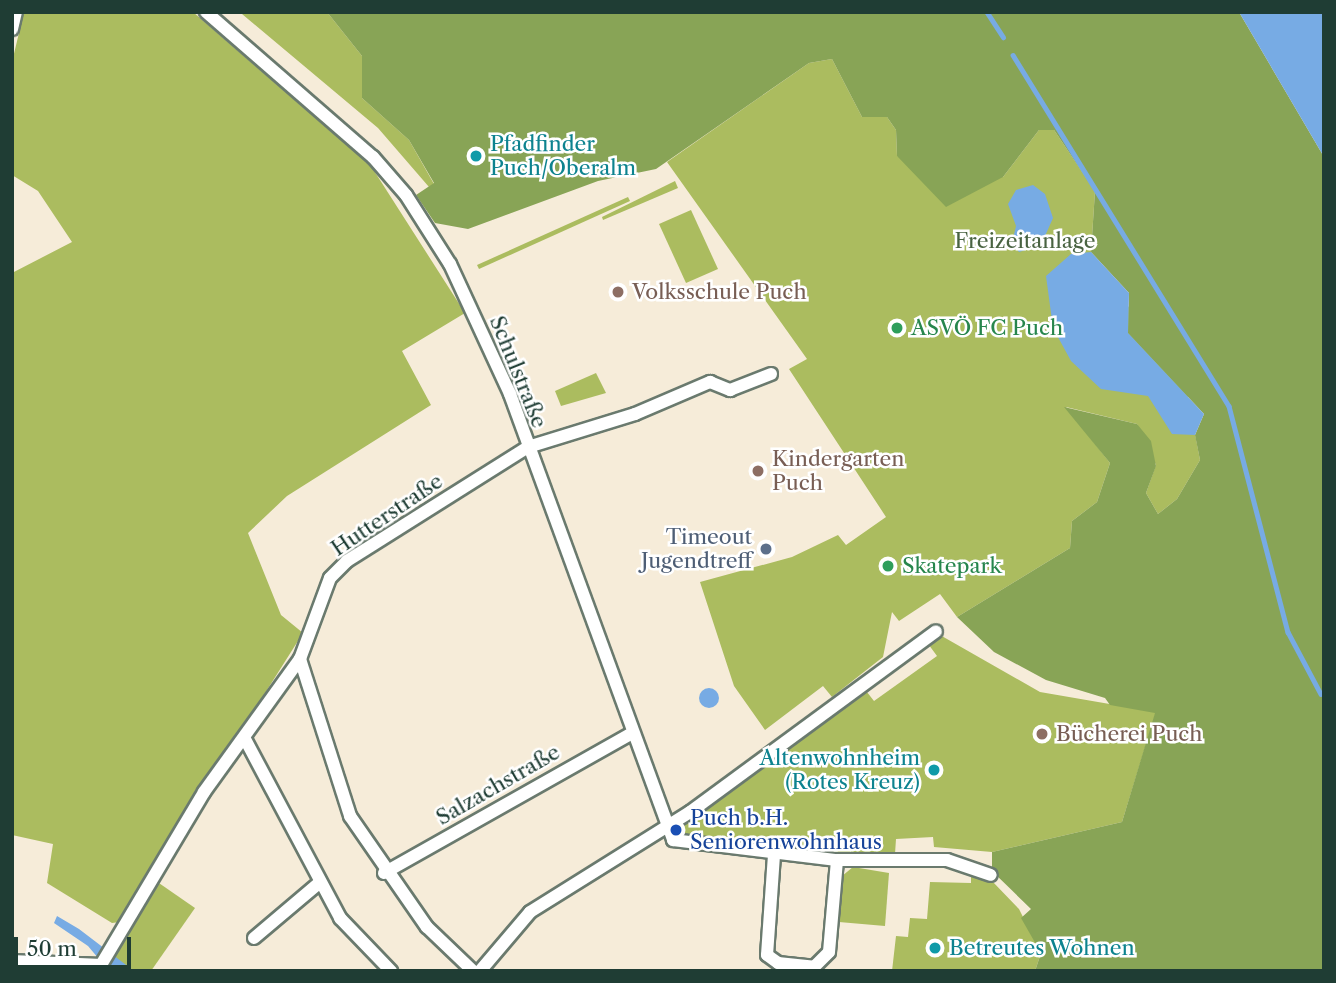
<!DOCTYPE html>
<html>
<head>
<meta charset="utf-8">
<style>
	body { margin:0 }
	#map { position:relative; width:1336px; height:983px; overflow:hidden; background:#f6ecd9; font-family:"Libre Caslon Text",serif }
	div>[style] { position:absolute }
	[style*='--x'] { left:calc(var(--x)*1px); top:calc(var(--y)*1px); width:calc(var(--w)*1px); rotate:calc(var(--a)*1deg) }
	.green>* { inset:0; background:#abbc5f }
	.forest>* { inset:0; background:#88a456 }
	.water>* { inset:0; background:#77abe4 }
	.round { border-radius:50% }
	.stream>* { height:4.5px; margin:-2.25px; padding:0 2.25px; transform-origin:2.25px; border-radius:2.25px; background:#77abe4 }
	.roads { filter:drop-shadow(2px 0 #6a7a6e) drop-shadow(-2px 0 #6a7a6e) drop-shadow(0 2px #6a7a6e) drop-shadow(0 -2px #6a7a6e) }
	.street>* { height:12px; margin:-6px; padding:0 6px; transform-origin:6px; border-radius:6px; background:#fff }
	.dots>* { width:19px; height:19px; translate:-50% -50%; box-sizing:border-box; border:4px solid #fff; border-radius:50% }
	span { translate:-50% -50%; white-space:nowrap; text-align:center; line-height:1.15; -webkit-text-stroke:5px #fff; paint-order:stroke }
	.culture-label { font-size:21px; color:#0d838f }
	.left { translate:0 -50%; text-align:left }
	.right { translate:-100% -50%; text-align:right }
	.park-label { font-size:21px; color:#496341 }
	.education-label { font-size:21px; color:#785e54 }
	.leisure-label { font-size:21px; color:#27864d }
	.street-label { font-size:21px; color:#1f3d34 }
	.service-label { font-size:21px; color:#4e5e75 }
	.transit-label { font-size:21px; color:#164399 }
	.frame { position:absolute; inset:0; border:14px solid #1f3d34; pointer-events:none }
	.scale { position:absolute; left:14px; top:937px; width:117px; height:32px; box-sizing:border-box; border:4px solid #1f3d34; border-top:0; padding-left:9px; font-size:21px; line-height:24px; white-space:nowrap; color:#1f3d34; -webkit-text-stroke:5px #fff; paint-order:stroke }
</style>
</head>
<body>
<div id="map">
	<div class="green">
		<div style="clip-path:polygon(24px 12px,193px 12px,371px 166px,465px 313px,402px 351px,431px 405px,287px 496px,248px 533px,281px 615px,303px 633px,120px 922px,112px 923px,47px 883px,53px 844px,12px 835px,12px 273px,72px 242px,38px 191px,12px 175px,12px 62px)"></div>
		<div style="clip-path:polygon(327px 12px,362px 56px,362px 98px,409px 140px,434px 184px,429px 187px,378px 128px,242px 14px)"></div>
		<div style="clip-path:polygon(832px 59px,862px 117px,887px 117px,896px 130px,897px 156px,1003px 177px,1039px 130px,1054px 130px,1095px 191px,1091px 252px,1187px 392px,1200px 460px,1177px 499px,1158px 514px,1146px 493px,1156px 465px,1137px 424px,1066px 407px,1110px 463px,1097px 502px,1072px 521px,1070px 548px,957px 617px,940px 594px,899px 621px,892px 612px,883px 657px,832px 697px,823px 686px,765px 730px,734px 686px,700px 582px,792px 557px,838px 535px,846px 545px,886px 517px,789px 369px,807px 359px,667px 162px,809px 63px)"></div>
		<div style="clip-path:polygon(675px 181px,678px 188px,603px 220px,602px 217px)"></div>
		<div style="clip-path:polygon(628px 197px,630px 201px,479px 269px,477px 265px)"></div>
		<div style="clip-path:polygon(691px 210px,718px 269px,686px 283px,659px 224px)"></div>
		<div style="clip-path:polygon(596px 373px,606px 393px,561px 406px,555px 391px)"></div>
		<div style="clip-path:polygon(940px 635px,1040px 692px,1156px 712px,1122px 822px,992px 852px,934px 847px,933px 837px,896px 839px,895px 854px,832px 855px,683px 836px,683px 825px,863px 687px,874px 701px,937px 656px,926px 641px)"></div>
		<div style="clip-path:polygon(853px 867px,889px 873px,885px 926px,839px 922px,842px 876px)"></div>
		<div style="clip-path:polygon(971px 874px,992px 881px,1019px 909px,1041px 953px,1035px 971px,892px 971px,896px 936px,908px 937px,910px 918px,927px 919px,930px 882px,971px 883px)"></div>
		<div style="clip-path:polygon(156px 881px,195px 908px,151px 971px,134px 971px,114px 959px)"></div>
	</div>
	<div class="forest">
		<div style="clip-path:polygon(327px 12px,1239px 12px,1324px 157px,1324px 971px,1035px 971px,1041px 953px,1021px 918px,1031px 909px,992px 871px,992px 852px,1122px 822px,1155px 713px,1110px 705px,1105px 698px,1046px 680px,994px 652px,957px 617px,1070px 548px,1072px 521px,1097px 502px,1110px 463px,1064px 407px,1137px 424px,1151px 441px,1156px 466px,1146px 493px,1158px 514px,1177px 499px,1200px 460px,1195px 435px,1204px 414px,1128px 333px,1129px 293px,1091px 252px,1095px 191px,1054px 130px,1039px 130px,1003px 177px,946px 207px,897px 156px,896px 130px,887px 117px,862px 117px,832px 59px,809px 63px,656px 169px,598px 181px,468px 229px,435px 223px,416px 195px,434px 183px,409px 140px,362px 98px,362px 56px)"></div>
	</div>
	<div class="water">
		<div style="clip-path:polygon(1239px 12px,1324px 12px,1324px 157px)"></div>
		<div style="clip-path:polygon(1033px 185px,1045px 194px,1053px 218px,1041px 245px,1019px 252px,1012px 243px,1016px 226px,1008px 204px,1016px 190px)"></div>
		<div style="clip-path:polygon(1091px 252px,1129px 293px,1128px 333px,1204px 414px,1195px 435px,1172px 434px,1148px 396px,1101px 389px,1071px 361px,1053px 328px,1046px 276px,1071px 254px)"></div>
		<div class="round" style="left:699px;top:688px;width:20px;height:20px"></div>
		<div style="clip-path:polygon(57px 916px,79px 929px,134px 971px,109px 971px,88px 946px,54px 923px)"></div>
	</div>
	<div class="stream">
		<div style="--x:987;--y:12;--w:30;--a:57"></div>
		<div style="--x:1013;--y:55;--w:412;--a:58.4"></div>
		<div style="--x:1229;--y:406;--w:234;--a:75.4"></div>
		<div style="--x:1288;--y:632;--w:70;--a:62"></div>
	</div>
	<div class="roads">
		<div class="street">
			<div style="--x:206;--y:12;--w:221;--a:41"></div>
			<div style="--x:373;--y:157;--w:50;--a:49"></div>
			<div style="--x:406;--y:195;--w:82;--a:57.5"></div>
			<div style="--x:450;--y:264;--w:143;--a:65.2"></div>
			<div style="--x:510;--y:394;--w:475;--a:69.9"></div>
			<div style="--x:673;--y:840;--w:165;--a:7"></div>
			<div style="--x:837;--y:860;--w:110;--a:0"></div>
			<div style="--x:947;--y:860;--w:46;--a:18.8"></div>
			<div style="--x:12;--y:29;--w:17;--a:-77"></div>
			<div style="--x:300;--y:659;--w:165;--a:72.3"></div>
			<div style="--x:350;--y:816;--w:135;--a:55.3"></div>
			<div style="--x:427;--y:927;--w:64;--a:43.7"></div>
			<div style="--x:245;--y:739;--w:203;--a:62"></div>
			<div style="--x:340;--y:918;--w:74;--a:46.1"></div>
			<div style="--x:774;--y:855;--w:100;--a:94"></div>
			<div style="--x:767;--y:955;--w:14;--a:36"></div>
			<div style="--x:778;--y:963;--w:36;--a:6"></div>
			<div style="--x:814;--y:967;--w:21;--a:-45"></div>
			<div style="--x:829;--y:952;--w:92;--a:-85"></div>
			<div style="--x:384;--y:873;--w:285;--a:-29.4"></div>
			<div style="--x:254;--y:938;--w:85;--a:-40.2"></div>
			<div style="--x:12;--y:961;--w:89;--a:2.6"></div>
			<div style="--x:101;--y:965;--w:201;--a:-59.2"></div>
			<div style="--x:204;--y:792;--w:164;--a:-54.2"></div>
			<div style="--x:300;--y:659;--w:86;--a:-69.7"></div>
			<div style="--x:330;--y:578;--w:24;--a:-45"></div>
			<div style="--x:347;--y:561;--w:214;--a:-32.2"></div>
			<div style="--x:528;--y:447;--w:112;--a:-17.1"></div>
			<div style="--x:635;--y:414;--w:82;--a:-23.1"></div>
			<div style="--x:710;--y:382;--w:22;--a:22"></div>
			<div style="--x:730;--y:390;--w:44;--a:-21.3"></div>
			<div style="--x:480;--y:971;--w:77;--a:-49.7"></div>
			<div style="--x:530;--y:912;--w:189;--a:-32"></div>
			<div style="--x:690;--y:812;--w:305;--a:-36.3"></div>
		</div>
	</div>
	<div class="dots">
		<div style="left:476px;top:156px;background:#0f9aa8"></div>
		<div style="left:618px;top:292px;background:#8d6e63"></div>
		<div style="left:897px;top:328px;background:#2e9e5b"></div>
		<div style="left:758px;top:471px;background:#8d6e63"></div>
		<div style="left:766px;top:549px;background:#5c6f8a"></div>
		<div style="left:888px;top:566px;background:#2e9e5b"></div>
		<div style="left:1042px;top:734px;background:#8d6e63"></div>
		<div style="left:934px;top:770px;background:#0f9aa8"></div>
		<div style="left:676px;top:830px;background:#1a4fb4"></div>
		<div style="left:935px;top:948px;background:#0f9aa8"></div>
	</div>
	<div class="culture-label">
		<span class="left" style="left:490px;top:156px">Pfadfinder<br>Puch/Oberalm</span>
		<span class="right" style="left:920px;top:770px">Altenwohnheim<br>(Rotes Kreuz)</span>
		<span class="left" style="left:949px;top:948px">Betreutes Wohnen</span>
	</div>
	<div class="park-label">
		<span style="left:1025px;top:241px">Freizeitanlage</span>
	</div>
	<div class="education-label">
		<span class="left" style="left:632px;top:292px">Volksschule Puch</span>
		<span class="left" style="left:772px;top:471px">Kindergarten<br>Puch</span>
		<span class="left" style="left:1056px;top:734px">Bücherei Puch</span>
	</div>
	<div class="leisure-label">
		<span class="left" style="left:911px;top:328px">ASVÖ FC Puch</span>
		<span class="left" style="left:902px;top:566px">Skatepark</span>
	</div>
	<div class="street-label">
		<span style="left:518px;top:372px;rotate:68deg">Schulstraße</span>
		<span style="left:387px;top:515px;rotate:-34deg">Hutterstraße</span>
		<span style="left:498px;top:785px;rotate:-30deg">Salzachstraße</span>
	</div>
	<div class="service-label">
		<span class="right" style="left:752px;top:549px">Timeout<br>Jugendtreff</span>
	</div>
	<div class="transit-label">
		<span class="left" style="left:690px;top:830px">Puch b.H.<br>Seniorenwohnhaus</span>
	</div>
	<div class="frame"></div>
	<div class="scale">50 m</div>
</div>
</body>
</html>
